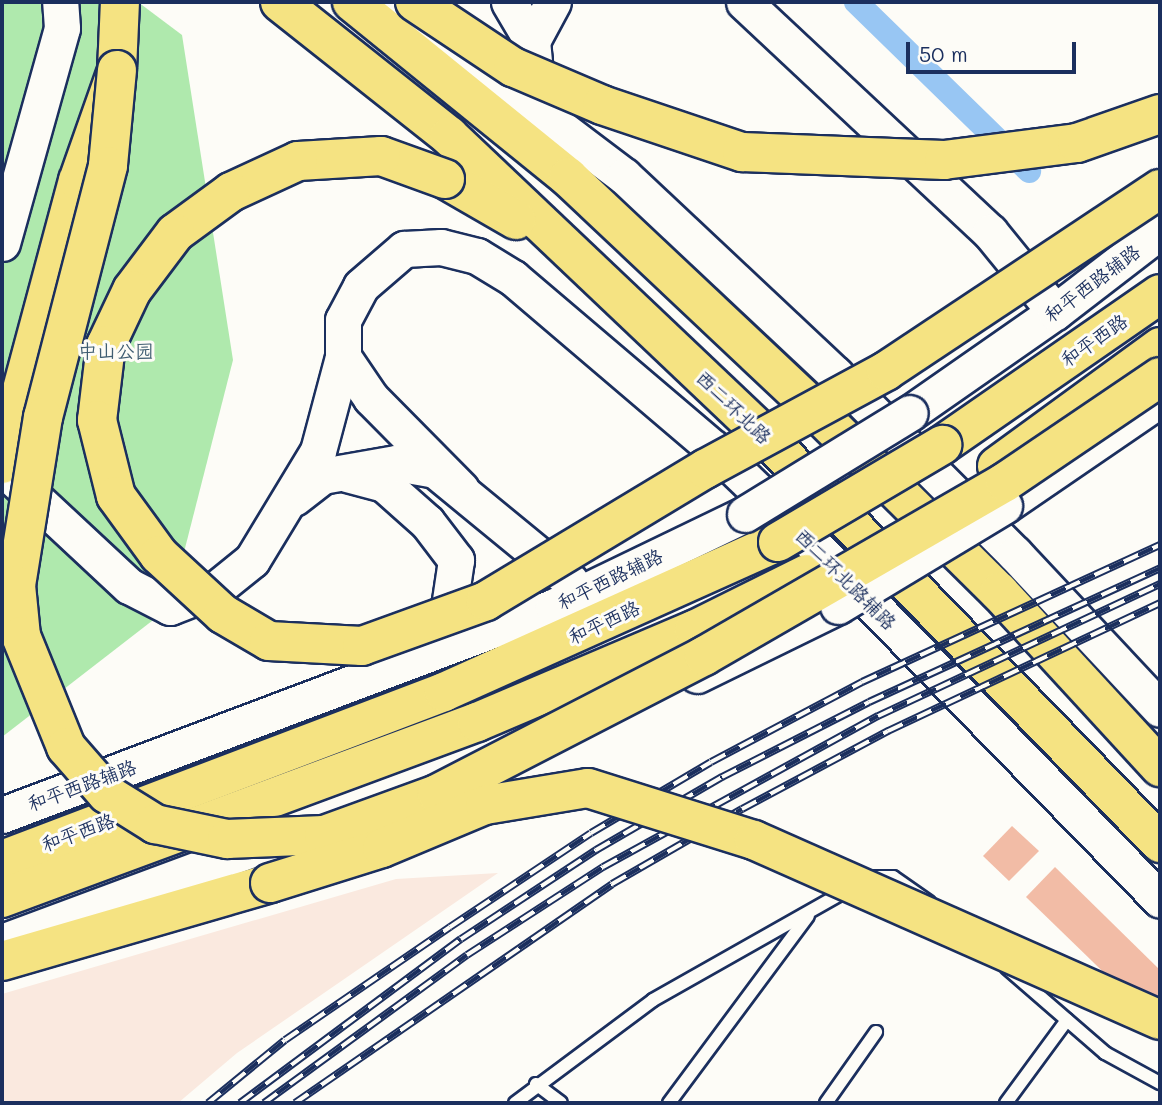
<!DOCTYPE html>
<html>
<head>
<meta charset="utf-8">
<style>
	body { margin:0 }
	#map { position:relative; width:1162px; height:1105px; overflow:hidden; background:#fdfcf7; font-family:Mali,"LXGW WenKai TC",sans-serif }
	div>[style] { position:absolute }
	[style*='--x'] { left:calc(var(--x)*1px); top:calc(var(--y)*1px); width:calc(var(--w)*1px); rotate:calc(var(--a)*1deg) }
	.built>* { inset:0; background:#fae9df }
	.green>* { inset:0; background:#afe9ad }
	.canal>* { height:24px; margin:-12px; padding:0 12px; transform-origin:12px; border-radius:12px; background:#98c6f3 }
	.building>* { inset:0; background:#f2bca6 }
	.roads { filter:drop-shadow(2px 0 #1b2f5e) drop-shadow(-2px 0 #1b2f5e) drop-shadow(0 2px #1b2f5e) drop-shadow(0 -2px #1b2f5e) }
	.lane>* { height:12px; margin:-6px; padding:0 6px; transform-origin:6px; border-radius:6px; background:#fdfcf7 }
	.secondary>* { height:35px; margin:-17.5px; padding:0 17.5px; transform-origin:17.5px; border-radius:17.5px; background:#fdfcf7 }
	.highway>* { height:38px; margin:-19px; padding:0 19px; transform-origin:19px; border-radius:19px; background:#f5e382 }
	.rail>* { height:8px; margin-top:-4px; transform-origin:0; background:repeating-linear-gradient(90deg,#fdfcf7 0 16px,#1b2f5e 0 32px); box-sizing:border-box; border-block:2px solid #1b2f5e }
	.bridges { filter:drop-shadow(2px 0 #1b2f5e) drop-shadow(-2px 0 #1b2f5e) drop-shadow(0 2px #1b2f5e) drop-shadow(0 -2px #1b2f5e) }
	.secondary-bridge>* { height:35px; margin:-17.5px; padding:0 17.5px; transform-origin:17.5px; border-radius:17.5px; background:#fdfcf7 }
	.highway-bridge>* { height:38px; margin:-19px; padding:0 19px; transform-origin:19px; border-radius:19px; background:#f5e382 }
	span { translate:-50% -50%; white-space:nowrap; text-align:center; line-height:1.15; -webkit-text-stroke:6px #fdfcf7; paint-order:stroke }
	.street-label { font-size:19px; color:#1b2f5e }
	.park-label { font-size:19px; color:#405e72 }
	.frame { position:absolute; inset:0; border:4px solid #1b2f5e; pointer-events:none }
	.scale { position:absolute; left:906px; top:42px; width:170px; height:32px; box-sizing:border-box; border:4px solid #1b2f5e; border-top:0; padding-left:9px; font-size:21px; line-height:24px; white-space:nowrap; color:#1b2f5e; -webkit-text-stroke:5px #fdfcf7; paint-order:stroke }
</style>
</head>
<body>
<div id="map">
	<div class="built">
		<div style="clip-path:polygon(498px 873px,237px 1053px,178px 1103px,2px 1103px,2px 994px,396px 879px)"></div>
	</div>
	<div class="green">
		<div style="clip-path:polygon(2px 2px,138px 2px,182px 35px,233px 360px,170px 607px,2px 737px)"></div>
	</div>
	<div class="canal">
		<div style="--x:856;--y:2;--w:242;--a:44.3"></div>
	</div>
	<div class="building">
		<div style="clip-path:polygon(1012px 826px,1039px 851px,1009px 881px,983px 856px)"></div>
		<div style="clip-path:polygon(1055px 867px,1160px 970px,1160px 1027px,1026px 897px)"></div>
	</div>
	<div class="roads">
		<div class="lane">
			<div style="--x:871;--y:877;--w:22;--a:0"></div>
			<div style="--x:893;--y:877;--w:44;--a:34.8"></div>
			<div style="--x:1007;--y:968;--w:130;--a:40.9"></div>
			<div style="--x:1105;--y:1053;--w:63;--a:28.6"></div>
			<div style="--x:536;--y:1084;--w:31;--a:37"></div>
			<div style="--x:515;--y:1103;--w:172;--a:-36.7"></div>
			<div style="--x:653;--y:1000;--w:225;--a:-29.5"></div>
			<div style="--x:669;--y:1103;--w:233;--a:-53.4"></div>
			<div style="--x:826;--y:1103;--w:87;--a:-54.8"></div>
			<div style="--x:1006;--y:1103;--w:103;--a:-53.7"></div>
		</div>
		<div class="secondary">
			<div style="--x:509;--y:2;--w:45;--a:59.5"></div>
			<div style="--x:744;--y:2;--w:337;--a:43.1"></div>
			<div style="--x:990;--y:232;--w:103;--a:50.9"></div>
			<div style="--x:380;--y:16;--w:83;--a:23.5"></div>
			<div style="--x:456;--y:49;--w:211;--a:37.1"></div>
			<div style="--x:624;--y:176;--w:289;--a:43.2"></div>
			<div style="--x:835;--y:374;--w:255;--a:45"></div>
			<div style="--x:1015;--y:554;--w:212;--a:46.9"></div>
			<div style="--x:538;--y:103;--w:62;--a:-95.5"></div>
			<div style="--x:532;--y:41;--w:44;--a:-61.7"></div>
			<div style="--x:2;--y:243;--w:223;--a:-74.4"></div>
			<div style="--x:62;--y:28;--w:26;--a:-94"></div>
			<div style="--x:910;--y:413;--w:177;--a:-34.9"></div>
			<div style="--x:1055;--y:312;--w:133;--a:-37.6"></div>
			<div style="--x:347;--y:474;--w:38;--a:15"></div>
			<div style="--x:384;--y:484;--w:57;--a:41.5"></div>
			<div style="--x:427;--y:522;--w:48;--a:52.7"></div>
			<div style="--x:456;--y:560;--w:48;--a:98.5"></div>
			<div style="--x:449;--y:607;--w:31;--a:130"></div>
			<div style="--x:12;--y:477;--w:160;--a:43"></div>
			<div style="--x:129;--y:586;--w:46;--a:27.1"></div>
			<div style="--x:170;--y:607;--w:49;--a:-21.4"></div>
			<div style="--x:216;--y:589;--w:46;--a:-38.9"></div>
			<div style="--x:252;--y:560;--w:127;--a:-58.8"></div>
			<div style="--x:318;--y:451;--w:97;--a:-75.1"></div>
			<div style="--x:461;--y:489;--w:128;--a:-134.7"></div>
			<div style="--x:371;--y:398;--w:50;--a:-124.3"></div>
			<div style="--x:343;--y:357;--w:37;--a:-90"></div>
			<div style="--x:343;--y:320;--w:38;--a:-62"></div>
			<div style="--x:361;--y:286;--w:57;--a:-40.7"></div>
			<div style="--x:404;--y:249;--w:37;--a:-3"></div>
			<div style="--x:441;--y:247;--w:37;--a:14"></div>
			<div style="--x:477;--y:256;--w:42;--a:31.4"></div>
			<div style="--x:513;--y:278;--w:262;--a:40.4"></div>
			<div style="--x:713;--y:448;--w:139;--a:43.8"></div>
			<div style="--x:813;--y:544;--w:497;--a:45.7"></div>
			<div style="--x:294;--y:498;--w:36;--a:-38"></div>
			<div style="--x:322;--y:476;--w:75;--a:-10"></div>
			<div style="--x:396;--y:463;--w:40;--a:10"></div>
			<div style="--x:435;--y:470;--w:175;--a:39.4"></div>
			<div style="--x:1004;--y:506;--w:189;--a:-34.4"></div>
			<div style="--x:697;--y:675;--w:157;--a:-26.1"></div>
			<div style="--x:2;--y:815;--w:589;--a:-20.68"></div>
			<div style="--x:553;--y:607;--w:213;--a:-25.8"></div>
			<div style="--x:2;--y:942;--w:290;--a:-20.4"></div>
		</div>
		<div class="highway">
			<div style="--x:280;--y:2;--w:216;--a:38.4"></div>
			<div style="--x:449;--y:136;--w:433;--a:43.5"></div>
			<div style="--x:763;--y:434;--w:570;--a:45.85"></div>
			<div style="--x:352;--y:2;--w:278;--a:39"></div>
			<div style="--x:568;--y:177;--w:337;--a:43.3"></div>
			<div style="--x:813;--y:408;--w:262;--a:44.7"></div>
			<div style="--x:999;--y:592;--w:238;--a:47.4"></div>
			<div style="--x:445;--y:179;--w:82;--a:30"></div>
			<div style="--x:942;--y:445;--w:265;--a:-34.7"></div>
			<div style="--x:2;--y:464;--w:293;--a:-75"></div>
			<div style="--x:78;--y:181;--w:118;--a:-70.6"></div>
			<div style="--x:117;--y:70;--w:68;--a:-87.5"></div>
			<div style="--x:997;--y:466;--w:202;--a:-36.1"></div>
			<div style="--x:2;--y:860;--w:473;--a:-20.8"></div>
			<div style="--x:444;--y:692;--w:366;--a:-24.2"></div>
			<div style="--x:2;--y:898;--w:507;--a:-20.33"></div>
			<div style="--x:477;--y:722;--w:236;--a:-23"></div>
			<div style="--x:694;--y:630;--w:126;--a:-26.4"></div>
			<div style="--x:2;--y:961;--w:279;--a:-16.2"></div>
		</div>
	</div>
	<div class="rail">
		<div style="--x:208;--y:1103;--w:99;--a:-39.3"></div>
		<div style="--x:285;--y:1040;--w:200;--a:-34.4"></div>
		<div style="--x:450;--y:927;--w:169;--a:-33.7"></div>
		<div style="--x:591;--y:833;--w:139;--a:-30.6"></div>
		<div style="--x:711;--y:762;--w:171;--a:-27.9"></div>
		<div style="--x:862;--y:682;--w:328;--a:-24.7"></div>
		<div style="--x:240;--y:1103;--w:275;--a:-36.6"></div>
		<div style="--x:461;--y:939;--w:162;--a:-33.4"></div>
		<div style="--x:596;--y:850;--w:146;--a:-30.1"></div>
		<div style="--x:722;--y:777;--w:165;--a:-27"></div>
		<div style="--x:869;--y:702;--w:320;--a:-24.7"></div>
		<div style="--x:264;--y:1103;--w:251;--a:-36.1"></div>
		<div style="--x:467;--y:955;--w:162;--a:-32.9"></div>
		<div style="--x:603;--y:867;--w:314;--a:-28.8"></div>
		<div style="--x:878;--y:716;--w:311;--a:-25.1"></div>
		<div style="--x:295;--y:1103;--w:385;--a:-34.6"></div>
		<div style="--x:612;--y:884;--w:150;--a:-30"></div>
		<div style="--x:742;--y:809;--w:166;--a:-28.1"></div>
		<div style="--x:888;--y:731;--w:301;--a:-25.2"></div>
	</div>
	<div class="bridges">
		<div class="secondary-bridge">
			<div style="--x:745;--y:514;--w:193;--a:-31.5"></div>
			<div style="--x:838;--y:606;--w:194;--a:-31.1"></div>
		</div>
		<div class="highway-bridge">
			<div style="--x:415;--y:2;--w:118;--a:33.6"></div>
			<div style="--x:513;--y:67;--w:97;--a:23.1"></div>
			<div style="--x:602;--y:105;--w:148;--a:18.6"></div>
			<div style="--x:742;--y:152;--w:202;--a:2.3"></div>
			<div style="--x:944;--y:160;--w:134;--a:-7.3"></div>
			<div style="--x:1077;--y:143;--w:88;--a:-19.3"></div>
			<div style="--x:117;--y:70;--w:96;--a:95.4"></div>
			<div style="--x:108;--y:166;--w:259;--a:104.5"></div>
			<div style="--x:43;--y:417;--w:170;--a:99.1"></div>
			<div style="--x:16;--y:585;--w:51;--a:84.4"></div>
			<div style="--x:21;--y:636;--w:120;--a:67.9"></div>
			<div style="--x:66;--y:747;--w:62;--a:48.9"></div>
			<div style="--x:107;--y:794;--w:57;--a:32"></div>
			<div style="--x:155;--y:824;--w:74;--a:11.8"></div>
			<div style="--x:227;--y:839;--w:97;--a:-2.4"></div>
			<div style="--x:324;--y:835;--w:120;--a:-19.9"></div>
			<div style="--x:437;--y:794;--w:301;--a:-27.3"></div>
			<div style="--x:704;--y:656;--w:348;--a:-30"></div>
			<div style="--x:1005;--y:482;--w:187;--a:-34.1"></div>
			<div style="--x:445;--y:179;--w:68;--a:-160.2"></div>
			<div style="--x:381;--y:156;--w:83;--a:176.6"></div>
			<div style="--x:298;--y:161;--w:74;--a:155.2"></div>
			<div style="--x:231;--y:192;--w:69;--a:143.8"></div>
			<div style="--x:175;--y:233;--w:71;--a:127"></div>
			<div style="--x:132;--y:290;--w:61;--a:115.3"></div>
			<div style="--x:106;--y:345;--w:76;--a:96.8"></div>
			<div style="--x:97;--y:420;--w:78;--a:76"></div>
			<div style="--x:116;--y:496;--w:73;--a:53.9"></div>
			<div style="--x:159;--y:555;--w:87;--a:42.7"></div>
			<div style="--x:223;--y:614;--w:53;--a:30.4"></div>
			<div style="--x:269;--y:641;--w:93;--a:3.1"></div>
			<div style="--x:362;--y:646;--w:132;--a:-19.9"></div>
			<div style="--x:486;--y:601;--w:256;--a:-31.1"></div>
			<div style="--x:705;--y:469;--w:206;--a:-28.4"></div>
			<div style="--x:886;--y:371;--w:329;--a:-33.6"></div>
			<div style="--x:778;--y:542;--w:191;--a:-30.6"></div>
			<div style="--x:270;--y:883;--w:117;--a:-17.4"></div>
			<div style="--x:382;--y:848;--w:112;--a:-22.7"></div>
			<div style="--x:485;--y:805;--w:104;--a:-9.4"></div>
			<div style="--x:588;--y:788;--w:174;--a:17.4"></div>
			<div style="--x:754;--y:840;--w:444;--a:23.9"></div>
		</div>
	</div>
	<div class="street-label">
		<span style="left:1092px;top:283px;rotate:-37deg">和平西路辅路</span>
		<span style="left:1094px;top:340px;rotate:-35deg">和平西路</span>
		<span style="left:734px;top:407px;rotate:44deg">西二环北路</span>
		<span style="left:610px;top:579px;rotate:-26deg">和平西路辅路</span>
		<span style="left:846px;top:579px;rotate:45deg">西二环北路辅路</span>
		<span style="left:604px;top:622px;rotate:-25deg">和平西路</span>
		<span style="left:82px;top:785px;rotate:-20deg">和平西路辅路</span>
		<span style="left:78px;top:832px;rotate:-20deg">和平西路</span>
	</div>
	<div class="park-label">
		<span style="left:116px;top:351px">中山公园</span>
	</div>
	<div class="frame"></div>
	<div class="scale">50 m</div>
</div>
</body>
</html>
